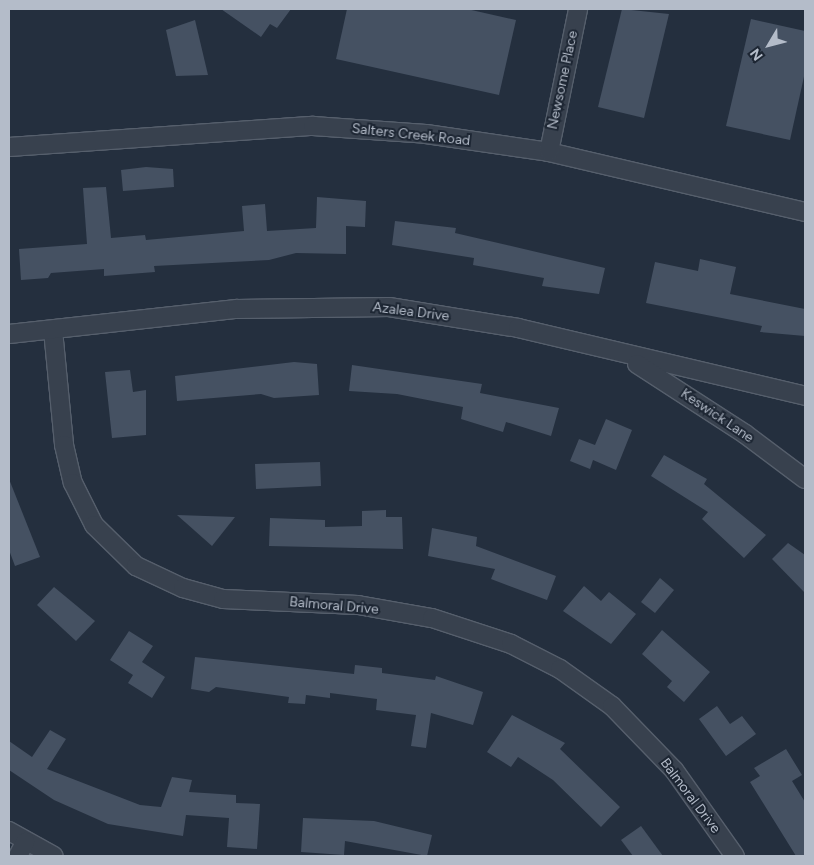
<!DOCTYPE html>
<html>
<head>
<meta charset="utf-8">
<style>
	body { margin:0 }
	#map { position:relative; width:814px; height:865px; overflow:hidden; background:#242f3e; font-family:Figtree,sans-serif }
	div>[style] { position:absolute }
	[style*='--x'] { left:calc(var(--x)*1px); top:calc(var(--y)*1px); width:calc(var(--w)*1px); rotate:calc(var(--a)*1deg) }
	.building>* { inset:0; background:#455162 }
	.roads { filter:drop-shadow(1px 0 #565f6c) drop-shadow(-1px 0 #565f6c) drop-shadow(0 1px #565f6c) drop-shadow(0 -1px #565f6c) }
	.street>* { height:18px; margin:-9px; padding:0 9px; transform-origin:9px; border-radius:9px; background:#38414e }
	span { translate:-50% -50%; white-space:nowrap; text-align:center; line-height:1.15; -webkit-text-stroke:4px #1d2633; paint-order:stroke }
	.street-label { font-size:14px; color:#b4bcc9 }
	.frame { position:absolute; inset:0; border:10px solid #b4bcc9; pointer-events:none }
	.north { position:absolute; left:744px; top:20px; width:50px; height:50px; -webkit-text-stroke:4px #1d2633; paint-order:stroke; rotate:233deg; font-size:14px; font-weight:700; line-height:20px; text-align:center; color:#b4bcc9 }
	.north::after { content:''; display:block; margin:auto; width:18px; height:22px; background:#b4bcc9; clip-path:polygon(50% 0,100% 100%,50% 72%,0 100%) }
</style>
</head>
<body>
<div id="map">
	<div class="building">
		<div style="clip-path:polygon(221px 9px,291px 9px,277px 28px,270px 24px,261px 37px)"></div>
		<div style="clip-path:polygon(347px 9px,467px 9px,516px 20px,499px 95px,336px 59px)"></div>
		<div style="clip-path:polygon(622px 9px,669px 14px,644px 118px,598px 107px)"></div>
		<div style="clip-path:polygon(751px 19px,805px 31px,805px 72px,790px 140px,726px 126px)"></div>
		<div style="clip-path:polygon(195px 20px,208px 75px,176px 76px,166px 30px)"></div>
		<div style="clip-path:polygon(146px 167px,173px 169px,174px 187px,123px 191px,121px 170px)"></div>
		<div style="clip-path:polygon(106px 187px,111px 238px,145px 235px,146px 240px,244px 231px,242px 206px,265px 204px,267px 231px,316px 228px,317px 197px,366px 201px,365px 227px,346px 226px,346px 254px,296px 253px,269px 260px,154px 266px,155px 272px,104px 276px,104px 269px,51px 273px,48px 278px,21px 280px,19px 249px,87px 244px,83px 188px)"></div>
		<div style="clip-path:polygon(395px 221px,456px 228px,455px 233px,605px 268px,599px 294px,542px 286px,544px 278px,473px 265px,474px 258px,392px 245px)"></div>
		<div style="clip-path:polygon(700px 259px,736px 267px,730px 294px,805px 309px,805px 336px,760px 332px,762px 326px,646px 303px,655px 262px,698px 271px)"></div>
		<div style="clip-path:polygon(294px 362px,317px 364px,319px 395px,274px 398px,261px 394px,177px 401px,175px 376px)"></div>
		<div style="clip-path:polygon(352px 365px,482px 384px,480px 393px,559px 408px,551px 436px,506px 422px,503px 432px,461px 419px,463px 407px,397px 394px,349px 391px)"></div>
		<div style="clip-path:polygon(130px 370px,133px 392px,146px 390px,146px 435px,112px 438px,105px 372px)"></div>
		<div style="clip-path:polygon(606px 419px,632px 430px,616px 470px,593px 460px,590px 469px,570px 461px,579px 439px,595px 445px)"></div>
		<div style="clip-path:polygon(664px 455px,707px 479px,704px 484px,766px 535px,744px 558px,702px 519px,708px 512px,651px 476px)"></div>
		<div style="clip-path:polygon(320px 462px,321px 486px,256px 489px,255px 464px)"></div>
		<div style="clip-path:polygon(9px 479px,40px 557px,15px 566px,9px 550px)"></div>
		<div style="clip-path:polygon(386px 510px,386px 517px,402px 517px,403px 549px,269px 546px,270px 518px,325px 520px,325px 527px,362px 526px,362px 511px)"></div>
		<div style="clip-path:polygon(177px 515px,235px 517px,212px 546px)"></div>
		<div style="clip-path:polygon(432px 528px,477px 537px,476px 546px,556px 576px,547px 600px,491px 579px,495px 569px,428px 556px)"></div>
		<div style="clip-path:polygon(788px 543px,805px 555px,805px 593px,772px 559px)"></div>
		<div style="clip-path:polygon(660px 578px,674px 590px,655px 613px,641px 602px)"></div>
		<div style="clip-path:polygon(584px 586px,601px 601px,609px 592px,636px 614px,611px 644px,563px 611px)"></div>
		<div style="clip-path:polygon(54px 587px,95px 621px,76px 641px,37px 605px)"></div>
		<div style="clip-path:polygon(662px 630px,710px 672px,684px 702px,667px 687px,672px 681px,642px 654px)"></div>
		<div style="clip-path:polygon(129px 631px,153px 646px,142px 662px,165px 677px,152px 698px,128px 683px,133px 675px,110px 660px)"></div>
		<div style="clip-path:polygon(195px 657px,354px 674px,355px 665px,382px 668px,382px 673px,435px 680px,436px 676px,483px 692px,473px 725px,431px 713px,426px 748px,411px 746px,416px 715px,376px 710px,377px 699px,330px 693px,330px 698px,306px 695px,305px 704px,288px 703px,289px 697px,216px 687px,209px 692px,191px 689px)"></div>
		<div style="clip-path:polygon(717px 706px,730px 724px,742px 716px,756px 734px,726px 756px,699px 719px)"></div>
		<div style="clip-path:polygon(512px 715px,565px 743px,560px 749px,620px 807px,601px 827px,553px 780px,518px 757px,511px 767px,487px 752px)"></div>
		<div style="clip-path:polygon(50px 730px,66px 739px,47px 769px,140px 805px,161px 807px,172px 777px,192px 780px,189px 792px,236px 795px,236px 803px,260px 804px,257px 849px,227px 847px,229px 818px,186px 815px,183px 836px,108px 824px,54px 800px,9px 770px,9px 741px,32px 757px)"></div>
		<div style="clip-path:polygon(786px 749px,802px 775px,792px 781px,805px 802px,805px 856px,796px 856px,750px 782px,760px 776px,754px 768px)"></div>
		<div style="clip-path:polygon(303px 818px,374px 821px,432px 835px,427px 856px,345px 841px,344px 855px,301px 852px)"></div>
		<div style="clip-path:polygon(641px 826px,663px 856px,633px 856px,621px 840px)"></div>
	</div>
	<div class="roads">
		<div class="street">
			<div style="--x:9;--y:147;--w:305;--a:-4"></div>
			<div style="--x:313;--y:126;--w:113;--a:4"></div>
			<div style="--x:426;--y:134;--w:124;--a:8.3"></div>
			<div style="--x:549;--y:152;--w:263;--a:13.2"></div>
			<div style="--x:549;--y:152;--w:146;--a:-78.5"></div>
			<div style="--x:53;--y:330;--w:116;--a:84.5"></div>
			<div style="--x:64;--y:445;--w:39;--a:77"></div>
			<div style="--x:73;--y:483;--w:47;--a:63.4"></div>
			<div style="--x:94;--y:525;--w:59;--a:44.3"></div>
			<div style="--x:136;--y:566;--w:52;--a:25.1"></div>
			<div style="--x:183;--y:588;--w:41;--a:15.4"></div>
			<div style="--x:223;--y:599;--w:135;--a:2.5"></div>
			<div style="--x:358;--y:605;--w:75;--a:10"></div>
			<div style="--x:432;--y:618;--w:83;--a:18.2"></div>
			<div style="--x:511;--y:644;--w:55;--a:27"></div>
			<div style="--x:560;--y:669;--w:64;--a:35.4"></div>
			<div style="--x:612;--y:706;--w:89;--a:45.9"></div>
			<div style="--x:674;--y:770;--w:105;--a:54.7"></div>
			<div style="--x:9;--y:334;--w:229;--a:-6.3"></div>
			<div style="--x:237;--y:309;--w:152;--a:-0.8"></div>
			<div style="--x:389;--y:307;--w:131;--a:9.2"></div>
			<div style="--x:518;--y:328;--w:295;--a:13.3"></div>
			<div style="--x:637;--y:364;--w:129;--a:32.9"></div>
			<div style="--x:745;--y:434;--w:75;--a:36.9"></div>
			<div style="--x:9;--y:831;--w:51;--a:29.1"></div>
			<div style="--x:18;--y:856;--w:16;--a:-63"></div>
		</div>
	</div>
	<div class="street-label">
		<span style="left:563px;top:80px;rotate:-78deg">Newsome Place</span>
		<span style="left:411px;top:135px;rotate:6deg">Salters Creek Road</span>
		<span style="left:411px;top:312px;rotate:7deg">Azalea Drive</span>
		<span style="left:717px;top:416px;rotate:34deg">Keswick Lane</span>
		<span style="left:334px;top:606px;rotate:5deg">Balmoral Drive</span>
		<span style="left:690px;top:796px;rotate:53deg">Balmoral Drive</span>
	</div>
	<div class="frame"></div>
	<div class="north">N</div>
</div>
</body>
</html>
